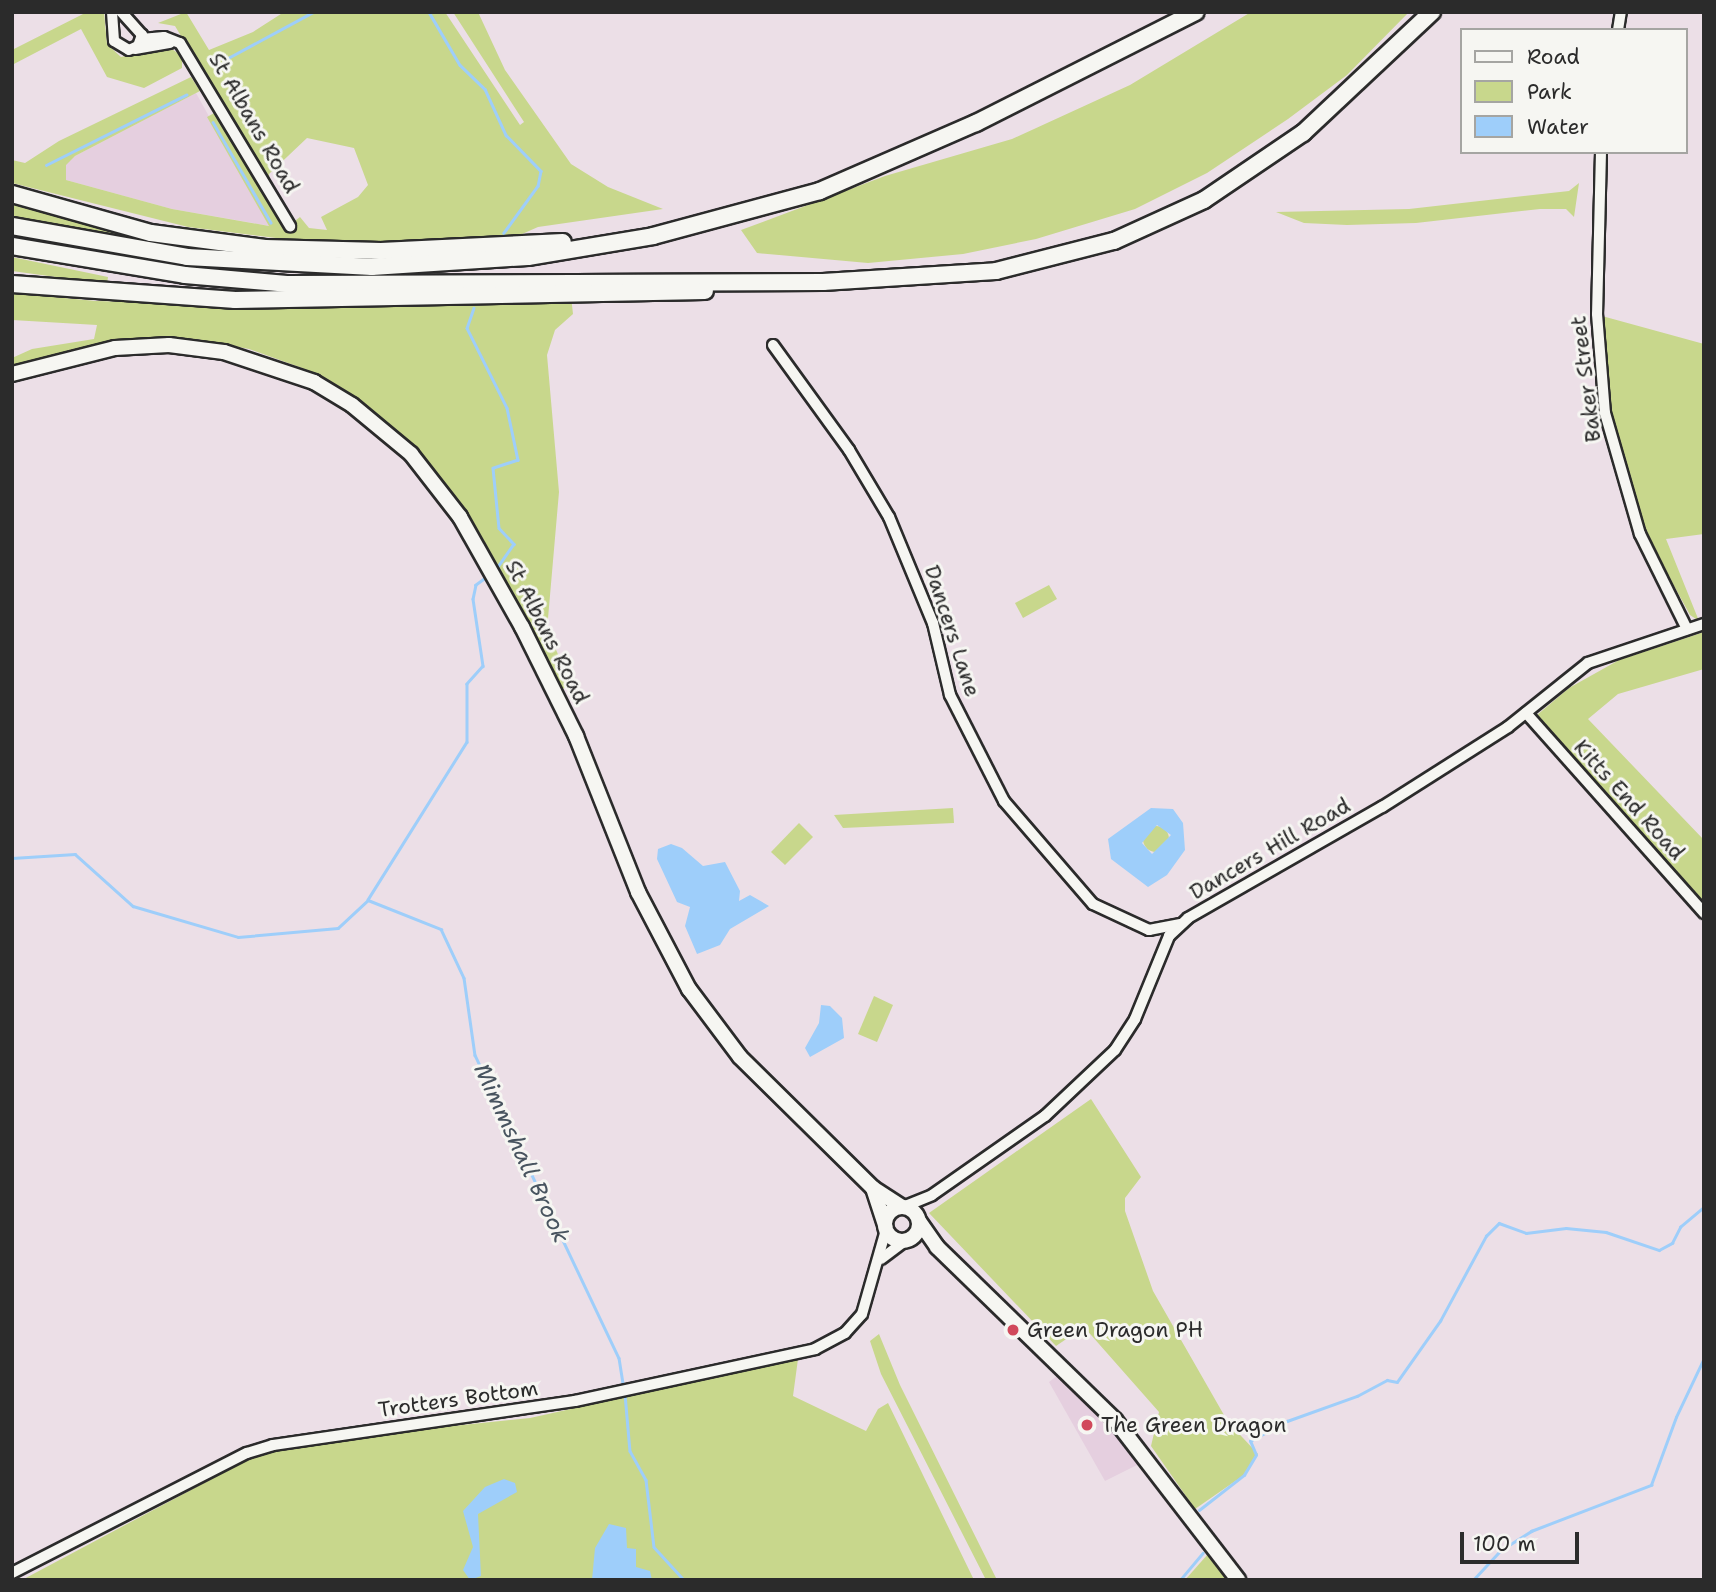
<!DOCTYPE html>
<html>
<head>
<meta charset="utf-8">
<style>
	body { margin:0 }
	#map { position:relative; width:1716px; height:1592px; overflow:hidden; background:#ecdfe7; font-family:"Shantell Sans",sans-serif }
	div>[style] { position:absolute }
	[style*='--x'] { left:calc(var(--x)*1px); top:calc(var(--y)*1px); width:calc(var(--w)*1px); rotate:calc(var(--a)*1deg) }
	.built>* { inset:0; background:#e5cfdf }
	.green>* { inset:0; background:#c8d78c }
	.round { border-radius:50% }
	.water>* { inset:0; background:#9ecefa }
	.stream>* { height:2.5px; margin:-1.25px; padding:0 1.25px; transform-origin:1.25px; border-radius:1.25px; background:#9ecefa }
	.roads { filter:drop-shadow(2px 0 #2b2b2b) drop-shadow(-2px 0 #2b2b2b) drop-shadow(0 2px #2b2b2b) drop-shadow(0 -2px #2b2b2b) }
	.minor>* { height:10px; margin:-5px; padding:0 5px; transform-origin:5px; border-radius:5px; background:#f6f6f2 }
	.major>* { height:14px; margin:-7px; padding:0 7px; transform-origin:7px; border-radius:7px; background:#f6f6f2 }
	.major>.ring { margin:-7px; padding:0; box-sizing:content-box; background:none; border:14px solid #f6f6f2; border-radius:50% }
	.highway>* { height:16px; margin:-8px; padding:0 8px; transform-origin:8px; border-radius:8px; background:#f6f6f2 }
	.dots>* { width:19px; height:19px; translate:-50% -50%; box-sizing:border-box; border:4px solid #f6f6f2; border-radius:50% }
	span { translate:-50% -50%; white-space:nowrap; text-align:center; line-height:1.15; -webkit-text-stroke:6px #f6f6f2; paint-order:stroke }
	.street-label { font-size:21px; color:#2b2b2b }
	.poi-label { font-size:21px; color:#2b2b2b }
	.left { translate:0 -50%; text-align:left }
	.water-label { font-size:23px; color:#48545f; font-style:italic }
	.frame { position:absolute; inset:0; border:14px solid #2b2b2b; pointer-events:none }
	.legend { position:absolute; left:1460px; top:28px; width:228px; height:126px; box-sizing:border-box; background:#f6f6f2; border:2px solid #a5a5a2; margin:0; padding:9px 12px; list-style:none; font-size:21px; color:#2b2b2b }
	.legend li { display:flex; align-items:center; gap:14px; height:35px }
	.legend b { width:35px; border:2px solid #a5a5a2 }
	.scale { position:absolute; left:1460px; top:1532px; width:119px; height:32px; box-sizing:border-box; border:4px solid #2b2b2b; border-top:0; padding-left:9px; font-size:21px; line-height:24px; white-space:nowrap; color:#2b2b2b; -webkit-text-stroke:5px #f6f6f2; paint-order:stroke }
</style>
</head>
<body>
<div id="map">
	<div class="built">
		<div style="clip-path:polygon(196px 93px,270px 226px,172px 209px,66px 180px,66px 164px,75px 156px)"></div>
		<div style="clip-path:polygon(1061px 1373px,1099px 1411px,1139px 1464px,1105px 1481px,1049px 1382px)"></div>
	</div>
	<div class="green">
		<div style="clip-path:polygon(87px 12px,104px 12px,107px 44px,121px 57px,169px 47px,182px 56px,182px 68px,144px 88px,107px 77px,81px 29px,12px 65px,12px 50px)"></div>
		<div style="clip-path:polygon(186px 12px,209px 50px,253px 32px,284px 12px,445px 12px,520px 125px,524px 122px,453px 12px,478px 12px,505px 70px,571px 164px,608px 187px,663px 209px,538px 227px,513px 238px,380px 245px,308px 242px,188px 227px,12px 183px,12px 160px,25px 163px,59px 141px,191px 77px,200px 91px,75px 156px,66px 165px,66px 180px,172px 209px,269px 226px,207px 117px,216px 112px,287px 227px,300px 217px,309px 228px,327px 230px,321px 217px,358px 197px,368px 185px,354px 148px,307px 138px,269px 174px,270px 184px,175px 26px,158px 23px)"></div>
		<div style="clip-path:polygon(1251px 12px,1409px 12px,1347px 75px,1288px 119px,1207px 173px,1135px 209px,1036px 239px,963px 254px,868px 263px,757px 253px,741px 230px,885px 176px,1012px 139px,1130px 85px)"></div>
		<div style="clip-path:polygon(1579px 183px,1574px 217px,1566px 209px,1540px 209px,1416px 223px,1347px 225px,1304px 223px,1276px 212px,1409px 209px,1569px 191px)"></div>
		<div style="clip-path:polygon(12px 199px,116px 229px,115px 236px,12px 216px)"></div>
		<div style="clip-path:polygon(12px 257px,108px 277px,107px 284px,12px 271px)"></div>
		<div style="clip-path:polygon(12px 293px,96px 301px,327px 307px,571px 296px,573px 314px,555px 330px,547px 355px,559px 492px,547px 630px,572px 685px,562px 689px,464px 509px,429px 464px,389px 424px,347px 393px,302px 368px,249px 349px,196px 339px,145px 338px,92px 345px,12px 365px,12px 358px,32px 349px,94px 339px,97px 325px,12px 320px)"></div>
		<div style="clip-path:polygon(1602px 316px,1704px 344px,1704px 534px,1666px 539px,1699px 621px,1690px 615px,1645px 533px,1623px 472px,1609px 406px)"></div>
		<div style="clip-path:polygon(1049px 585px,1057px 599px,1023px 618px,1015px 603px)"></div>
		<div style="clip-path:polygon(1704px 632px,1704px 669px,1618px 694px,1588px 719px,1704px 840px,1704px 905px,1537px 715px,1569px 688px,1619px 660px)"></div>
		<div style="clip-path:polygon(953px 808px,954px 823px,843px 828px,834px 815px)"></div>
		<div style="clip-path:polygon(799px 823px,813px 837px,785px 865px,771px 852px)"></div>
		<div class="round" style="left:1143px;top:826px;width:26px;height:26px"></div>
		<div style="clip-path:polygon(874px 996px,893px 1005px,877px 1042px,858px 1034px)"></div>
		<div style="clip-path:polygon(1091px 1099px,1141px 1177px,1125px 1198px,1125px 1211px,1153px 1291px,1228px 1422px,1258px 1454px,1244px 1475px,1195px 1509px,1151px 1446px,1159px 1412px,1084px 1327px,1056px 1346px,929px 1213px)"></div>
		<div style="clip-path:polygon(879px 1334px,900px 1385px,997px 1580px,986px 1580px,881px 1374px,870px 1341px)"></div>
		<div style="clip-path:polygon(798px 1359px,793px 1396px,866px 1431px,878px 1409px,888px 1403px,974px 1580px,22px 1580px,262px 1452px,301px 1442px,530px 1418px,625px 1397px,625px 1394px)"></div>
		<div style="clip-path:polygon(1208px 1554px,1228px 1580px,1185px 1580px)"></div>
	</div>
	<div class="water">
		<div style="clip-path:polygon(evenodd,1151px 808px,1173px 809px,1183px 823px,1185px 850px,1167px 875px,1148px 887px,1111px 859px,1108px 839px,1151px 808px,1157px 825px,1171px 835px,1152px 854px,1142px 843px,1157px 825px)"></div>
		<div style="clip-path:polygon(671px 844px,682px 848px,703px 866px,725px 862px,740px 891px,739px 901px,750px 895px,769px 906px,730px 929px,720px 945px,697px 954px,685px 926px,690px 907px,677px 902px,657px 859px,658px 849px)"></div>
		<div style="clip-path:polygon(821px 1005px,830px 1006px,842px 1018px,844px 1038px,810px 1057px,805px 1048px,819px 1023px)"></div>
		<div style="clip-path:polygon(504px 1479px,515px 1483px,517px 1492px,478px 1514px,481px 1576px,470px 1580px,463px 1570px,473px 1547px,463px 1511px,485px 1487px)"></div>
		<div style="clip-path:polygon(609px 1524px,626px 1528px,627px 1548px,636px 1549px,636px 1567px,650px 1571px,652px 1580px,592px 1580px,595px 1548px)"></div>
	</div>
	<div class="stream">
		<div style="--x:429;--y:12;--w:61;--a:59.7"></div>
		<div style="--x:460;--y:65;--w:35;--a:44"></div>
		<div style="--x:485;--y:89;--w:51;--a:65.5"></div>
		<div style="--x:506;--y:135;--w:50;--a:45.8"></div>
		<div style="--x:541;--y:171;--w:15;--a:101"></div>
		<div style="--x:538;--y:186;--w:58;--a:125.9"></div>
		<div style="--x:216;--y:73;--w:19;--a:-51"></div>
		<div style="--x:228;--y:58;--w:97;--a:-28.4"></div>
		<div style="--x:213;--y:122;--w:116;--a:60.1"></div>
		<div style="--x:46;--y:165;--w:157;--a:-26.6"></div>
		<div style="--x:474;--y:308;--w:21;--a:109"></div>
		<div style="--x:467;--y:328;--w:89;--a:63.4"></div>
		<div style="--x:507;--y:408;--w:53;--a:78.1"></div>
		<div style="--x:518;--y:460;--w:26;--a:162"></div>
		<div style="--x:493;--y:468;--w:60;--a:84.3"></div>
		<div style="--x:499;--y:528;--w:22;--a:47"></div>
		<div style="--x:514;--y:544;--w:33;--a:125"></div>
		<div style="--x:487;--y:577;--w:14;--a:144"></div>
		<div style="--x:476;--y:585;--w:14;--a:102"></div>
		<div style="--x:473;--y:599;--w:68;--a:81.5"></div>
		<div style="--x:483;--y:666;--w:24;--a:132"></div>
		<div style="--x:467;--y:684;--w:58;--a:90"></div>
		<div style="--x:467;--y:742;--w:186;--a:122.1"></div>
		<div style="--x:368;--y:900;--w:79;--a:21.7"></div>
		<div style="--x:441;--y:929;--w:54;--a:64.9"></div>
		<div style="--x:464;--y:978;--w:78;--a:81.9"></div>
		<div style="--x:475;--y:1055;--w:335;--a:64.6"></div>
		<div style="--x:619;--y:1358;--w:30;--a:81"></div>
		<div style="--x:12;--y:858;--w:63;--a:-3.6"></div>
		<div style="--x:75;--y:854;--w:78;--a:41.9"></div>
		<div style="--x:133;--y:906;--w:109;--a:16.4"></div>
		<div style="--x:238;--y:937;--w:100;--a:-5.1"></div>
		<div style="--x:338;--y:928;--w:41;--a:-43"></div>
		<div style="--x:625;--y:1394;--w:57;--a:85"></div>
		<div style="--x:630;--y:1451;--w:33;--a:61"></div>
		<div style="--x:646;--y:1480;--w:67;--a:83.2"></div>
		<div style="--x:654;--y:1547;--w:45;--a:47.7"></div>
		<div style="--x:1199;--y:1510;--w:57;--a:-37.9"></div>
		<div style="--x:1244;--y:1475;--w:23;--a:-59"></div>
		<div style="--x:1256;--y:1455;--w:15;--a:-113"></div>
		<div style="--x:1250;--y:1441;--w:42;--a:-28.4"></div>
		<div style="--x:1287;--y:1421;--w:74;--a:-19.7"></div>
		<div style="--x:1357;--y:1396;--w:34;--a:-28"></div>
		<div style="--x:1387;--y:1380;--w:10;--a:11"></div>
		<div style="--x:1397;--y:1382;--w:75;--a:-54.8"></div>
		<div style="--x:1440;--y:1321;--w:97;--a:-61.6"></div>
		<div style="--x:1486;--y:1236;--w:18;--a:-45"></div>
		<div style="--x:1499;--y:1223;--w:29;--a:20"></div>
		<div style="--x:1526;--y:1233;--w:40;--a:-7.1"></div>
		<div style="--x:1566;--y:1228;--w:40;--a:5.7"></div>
		<div style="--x:1606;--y:1232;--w:56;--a:18.8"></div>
		<div style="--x:1659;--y:1250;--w:15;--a:-28"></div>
		<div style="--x:1672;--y:1243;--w:18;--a:-63"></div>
		<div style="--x:1680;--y:1227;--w:31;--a:-40"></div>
		<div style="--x:1180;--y:1580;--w:35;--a:-50"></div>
		<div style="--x:1473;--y:1580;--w:41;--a:-47"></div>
		<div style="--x:1501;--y:1550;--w:36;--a:-32"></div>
		<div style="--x:1531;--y:1531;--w:129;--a:-21"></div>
		<div style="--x:1651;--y:1485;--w:72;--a:-69.8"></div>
		<div style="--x:1676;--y:1417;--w:65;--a:-64.6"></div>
	</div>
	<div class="roads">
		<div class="minor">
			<div style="--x:112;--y:12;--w:29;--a:86"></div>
			<div style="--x:114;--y:41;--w:17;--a:31"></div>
			<div style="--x:129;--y:50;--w:10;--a:-24"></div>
			<div style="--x:138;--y:46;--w:12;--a:-70"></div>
			<div style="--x:142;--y:35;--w:31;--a:-132"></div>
			<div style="--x:1618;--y:30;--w:18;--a:-81"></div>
			<div style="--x:141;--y:39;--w:23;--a:-5"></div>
			<div style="--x:164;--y:37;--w:17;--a:21"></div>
			<div style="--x:180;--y:43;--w:214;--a:59"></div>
			<div style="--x:135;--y:49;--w:36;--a:-10"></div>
			<div style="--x:1601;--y:152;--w:162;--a:91.4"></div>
			<div style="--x:1597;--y:314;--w:99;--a:85.4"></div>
			<div style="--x:1605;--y:413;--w:126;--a:73.9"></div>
			<div style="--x:1640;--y:534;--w:106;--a:63.7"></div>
			<div style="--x:773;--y:345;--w:130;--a:54.1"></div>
			<div style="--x:849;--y:450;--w:78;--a:59.2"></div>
			<div style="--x:889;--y:517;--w:115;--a:67.5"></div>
			<div style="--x:933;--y:623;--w:74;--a:76.7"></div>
			<div style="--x:950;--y:695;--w:119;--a:63"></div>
			<div style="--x:1004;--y:801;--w:136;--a:49.2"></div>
			<div style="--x:1093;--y:904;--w:62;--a:24.9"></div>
			<div style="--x:1149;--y:930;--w:32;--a:-11"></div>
			<div style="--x:1526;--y:713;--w:268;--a:48.3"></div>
			<div style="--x:903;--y:1207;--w:31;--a:-22"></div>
			<div style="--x:932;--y:1195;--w:138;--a:-35"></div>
			<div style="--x:1045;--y:1116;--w:96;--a:-43.3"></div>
			<div style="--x:1115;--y:1050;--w:37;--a:-57"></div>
			<div style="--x:1135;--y:1019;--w:90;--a:-67.7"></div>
			<div style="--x:1169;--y:936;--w:26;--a:-43"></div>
			<div style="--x:1188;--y:918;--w:224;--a:-29.8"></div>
			<div style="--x:1382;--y:807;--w:149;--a:-32.4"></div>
			<div style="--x:1508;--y:727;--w:102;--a:-38.7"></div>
			<div style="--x:1588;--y:663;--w:122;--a:-18.6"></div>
			<div style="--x:881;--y:1259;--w:30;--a:-37"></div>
			<div style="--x:12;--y:1573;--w:264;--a:-27.1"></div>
			<div style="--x:247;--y:1453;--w:27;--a:-17"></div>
			<div style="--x:273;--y:1445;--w:305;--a:-8.3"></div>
			<div style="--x:575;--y:1401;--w:246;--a:-12.2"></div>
			<div style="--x:815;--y:1349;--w:34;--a:-28"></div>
			<div style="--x:845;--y:1333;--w:25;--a:-48"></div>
			<div style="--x:862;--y:1314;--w:87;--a:-74.1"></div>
		</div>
		<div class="major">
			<div style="--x:12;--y:374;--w:106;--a:-14.2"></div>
			<div style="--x:115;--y:348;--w:54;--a:-3.2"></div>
			<div style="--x:169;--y:345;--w:55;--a:7.3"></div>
			<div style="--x:224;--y:352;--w:95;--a:18.4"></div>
			<div style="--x:314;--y:382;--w:44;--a:31.2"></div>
			<div style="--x:352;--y:405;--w:77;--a:39.7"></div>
			<div style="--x:411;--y:454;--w:80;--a:52.1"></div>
			<div style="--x:460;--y:517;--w:126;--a:60.6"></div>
			<div style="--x:522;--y:627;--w:122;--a:63.6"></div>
			<div style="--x:576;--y:736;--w:168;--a:68.3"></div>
			<div style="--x:638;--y:892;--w:110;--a:62.3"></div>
			<div style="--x:689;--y:989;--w:85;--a:53.1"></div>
			<div style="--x:740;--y:1057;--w:187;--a:44.6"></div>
			<div style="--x:873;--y:1188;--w:35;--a:33"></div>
			<div style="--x:873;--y:1188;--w:40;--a:72"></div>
			<div class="ring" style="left:885px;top:1207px;width:20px;height:20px"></div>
			<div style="--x:919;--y:1221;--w:32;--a:55"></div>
			<div style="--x:937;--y:1247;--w:248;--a:44.2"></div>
			<div style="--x:1115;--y:1420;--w:202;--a:52.4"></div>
		</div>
		<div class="highway">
			<div style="--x:12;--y:194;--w:144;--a:15.7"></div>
			<div style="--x:151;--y:233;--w:115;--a:7.5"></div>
			<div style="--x:265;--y:248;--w:116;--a:1.5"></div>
			<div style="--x:381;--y:251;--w:182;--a:-2.8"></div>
			<div style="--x:12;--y:226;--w:178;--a:10"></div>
			<div style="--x:187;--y:257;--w:185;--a:3.1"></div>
			<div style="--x:372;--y:267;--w:156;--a:-3.7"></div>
			<div style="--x:528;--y:257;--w:127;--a:-9.5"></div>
			<div style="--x:653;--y:236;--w:173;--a:-15.1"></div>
			<div style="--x:820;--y:191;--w:170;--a:-23.6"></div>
			<div style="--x:976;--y:123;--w:246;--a:-26.8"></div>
			<div style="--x:12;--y:246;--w:175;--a:9.5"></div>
			<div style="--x:185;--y:275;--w:102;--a:5"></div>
			<div style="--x:287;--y:284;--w:536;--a:-0.21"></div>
			<div style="--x:823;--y:282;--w:173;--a:-3.6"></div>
			<div style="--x:996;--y:271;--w:122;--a:-14.3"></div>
			<div style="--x:1114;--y:241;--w:99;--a:-24.5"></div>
			<div style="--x:1204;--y:200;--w:120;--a:-34.1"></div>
			<div style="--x:1303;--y:133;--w:177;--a:-43.2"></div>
			<div style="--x:12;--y:284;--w:224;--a:4.1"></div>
			<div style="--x:235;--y:300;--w:470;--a:-1.1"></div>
		</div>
	</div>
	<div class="dots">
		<div style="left:1013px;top:1330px;background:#d1495b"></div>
		<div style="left:1087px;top:1425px;background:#d1495b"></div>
	</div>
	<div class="street-label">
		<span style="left:254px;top:123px;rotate:60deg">St Albans Road</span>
		<span style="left:1586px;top:379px;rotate:-97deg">Baker Street</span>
		<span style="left:952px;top:631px;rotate:72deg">Dancers Lane</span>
		<span style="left:547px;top:632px;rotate:63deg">St Albans Road</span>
		<span style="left:1629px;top:800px;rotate:48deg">Kitts End Road</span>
		<span style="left:1270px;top:849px;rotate:-30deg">Dancers Hill Road</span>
		<span style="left:458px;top:1399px;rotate:-8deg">Trotters Bottom</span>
	</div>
	<div class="poi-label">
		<span class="left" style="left:1027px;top:1330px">Green Dragon PH</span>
		<span class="left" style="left:1101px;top:1425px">The Green Dragon</span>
	</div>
	<div class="water-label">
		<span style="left:522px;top:1153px;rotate:65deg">Mimmshall Brook</span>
	</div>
	<div class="frame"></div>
	<ul class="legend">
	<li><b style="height:9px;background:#f6f6f2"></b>Road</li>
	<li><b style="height:19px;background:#c8d78c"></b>Park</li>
	<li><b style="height:19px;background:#9ecefa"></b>Water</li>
	</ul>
	<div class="scale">100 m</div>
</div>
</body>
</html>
